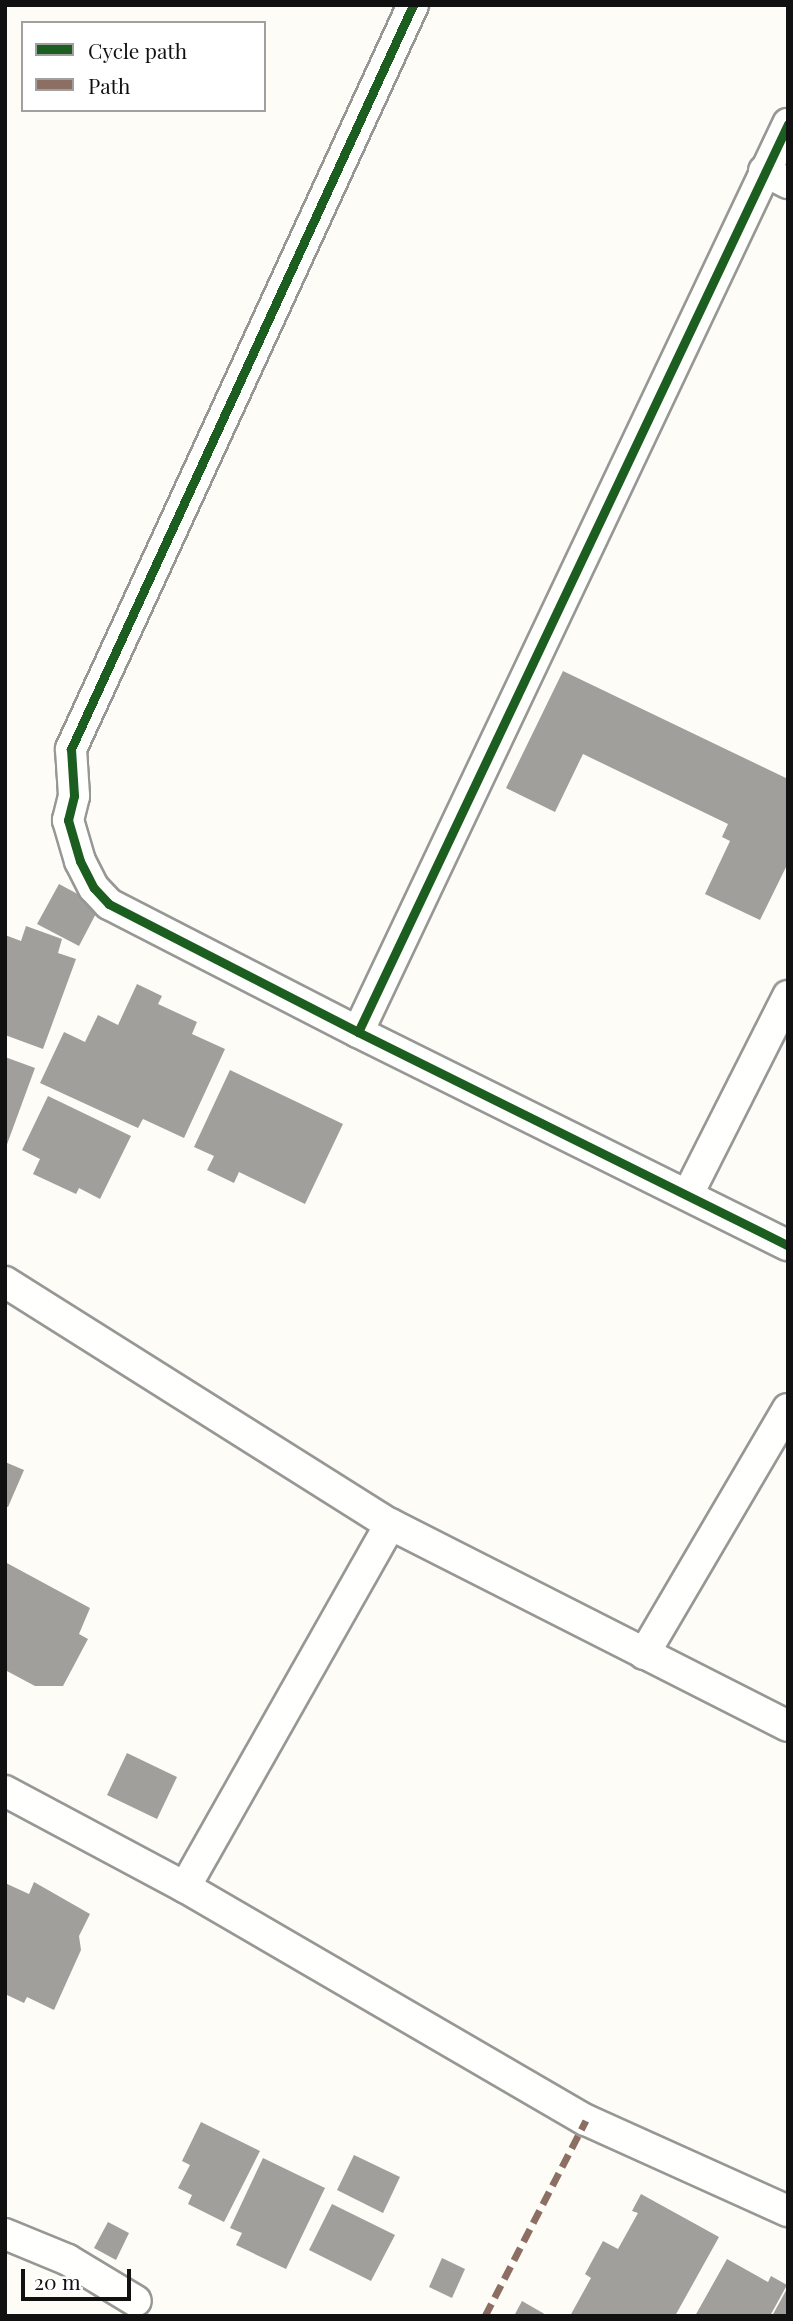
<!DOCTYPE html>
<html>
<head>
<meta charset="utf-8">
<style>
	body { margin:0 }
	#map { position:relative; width:793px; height:2321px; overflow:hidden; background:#fdfcf7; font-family:"Playfair Display",serif }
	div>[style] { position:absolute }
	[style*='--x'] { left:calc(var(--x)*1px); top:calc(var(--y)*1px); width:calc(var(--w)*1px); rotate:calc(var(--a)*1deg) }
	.building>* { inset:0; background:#a19f9c }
	.roads { filter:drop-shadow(2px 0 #979795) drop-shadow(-2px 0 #979795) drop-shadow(0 2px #979795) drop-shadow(0 -2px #979795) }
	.minor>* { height:30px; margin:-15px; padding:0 15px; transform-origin:15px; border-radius:15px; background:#fffffe }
	.quiet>* { height:7px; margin-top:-3.5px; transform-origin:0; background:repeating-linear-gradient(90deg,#8d6e63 0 14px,transparent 0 21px) }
	.cycleway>* { height:9px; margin:-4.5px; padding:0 4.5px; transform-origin:4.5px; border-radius:4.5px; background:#1b5e20 }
	span { translate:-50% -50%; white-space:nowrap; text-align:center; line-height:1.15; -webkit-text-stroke:7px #fff; paint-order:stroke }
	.frame { position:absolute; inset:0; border:7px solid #111; pointer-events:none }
	.legend { position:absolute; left:21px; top:21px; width:245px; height:91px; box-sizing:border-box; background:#fff; border:2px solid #a0a0a0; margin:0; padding:9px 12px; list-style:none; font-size:21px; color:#111 }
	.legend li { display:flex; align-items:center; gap:14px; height:35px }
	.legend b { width:35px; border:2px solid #a0a0a0 }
	.scale { position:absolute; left:21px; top:2269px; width:110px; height:32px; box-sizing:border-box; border:4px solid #111; border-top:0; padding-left:9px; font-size:21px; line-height:24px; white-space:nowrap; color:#111; -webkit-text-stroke:5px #fff; paint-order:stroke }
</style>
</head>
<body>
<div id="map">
	<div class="building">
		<div style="clip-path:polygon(563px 671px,788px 779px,788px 863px,760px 920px,705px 894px,730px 841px,722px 837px,728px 824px,583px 754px,555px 812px,506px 788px)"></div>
		<div style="clip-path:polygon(59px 884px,100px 906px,79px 946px,37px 924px)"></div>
		<div style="clip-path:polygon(26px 926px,62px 939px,58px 953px,76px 959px,43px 1049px,5px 1035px,5px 935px,21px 941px)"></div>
		<div style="clip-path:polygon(137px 984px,162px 996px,158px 1004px,197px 1022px,192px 1034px,225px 1049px,184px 1138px,143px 1119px,138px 1128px,40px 1083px,64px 1032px,85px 1042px,98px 1015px,118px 1025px)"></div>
		<div style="clip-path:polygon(5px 1057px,35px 1068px,6px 1147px,5px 1147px)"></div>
		<div style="clip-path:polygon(230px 1070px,343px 1124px,305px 1204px,239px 1172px,234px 1183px,207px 1170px,214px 1156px,194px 1147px)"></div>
		<div style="clip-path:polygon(48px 1096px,131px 1136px,100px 1199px,79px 1188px,76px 1194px,33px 1174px,40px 1159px,22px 1150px)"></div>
		<div style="clip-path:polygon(5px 1462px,24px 1470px,8px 1507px,5px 1506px)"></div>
		<div style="clip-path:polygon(5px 1562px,90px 1608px,79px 1634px,88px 1639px,63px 1686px,35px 1686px,5px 1670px)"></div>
		<div style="clip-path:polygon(127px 1753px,177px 1777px,157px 1819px,107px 1795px)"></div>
		<div style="clip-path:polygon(34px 1882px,90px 1914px,79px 1936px,81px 1950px,54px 2010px,27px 1997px,24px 2003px,5px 1994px,5px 1883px,29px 1894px)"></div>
		<div style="clip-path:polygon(201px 2122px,260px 2151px,224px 2222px,188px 2204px,192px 2195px,178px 2188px,190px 2165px,182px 2161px)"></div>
		<div style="clip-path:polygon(354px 2155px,400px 2177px,383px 2213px,337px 2190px)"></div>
		<div style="clip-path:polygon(263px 2158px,325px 2188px,286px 2269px,236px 2245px,242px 2233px,230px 2228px)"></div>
		<div style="clip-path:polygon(641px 2194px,719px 2237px,675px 2316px,570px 2316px,591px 2278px,585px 2274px,603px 2241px,618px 2249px,638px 2213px,632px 2211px)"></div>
		<div style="clip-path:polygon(332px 2204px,395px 2235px,371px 2281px,309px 2250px)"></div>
		<div style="clip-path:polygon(108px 2222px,129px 2233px,116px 2260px,94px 2248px)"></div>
		<div style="clip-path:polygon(442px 2258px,465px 2269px,452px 2298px,429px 2287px)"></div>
		<div style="clip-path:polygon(727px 2259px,768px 2282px,771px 2276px,787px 2285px,770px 2316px,695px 2316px)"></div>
		<div style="clip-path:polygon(788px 2287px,788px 2316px,772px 2316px)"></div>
		<div style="clip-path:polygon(522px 2301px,548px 2316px,514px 2316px)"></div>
	</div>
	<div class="roads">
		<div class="minor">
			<div style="--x:413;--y:5;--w:819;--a:114.69"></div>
			<div style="--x:71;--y:749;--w:47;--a:86.3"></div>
			<div style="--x:74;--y:796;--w:25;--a:104"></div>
			<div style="--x:68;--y:820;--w:43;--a:73.7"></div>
			<div style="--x:80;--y:861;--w:30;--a:63"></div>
			<div style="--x:94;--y:888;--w:22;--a:47"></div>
			<div style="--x:109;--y:904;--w:280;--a:27.2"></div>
			<div style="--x:358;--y:1032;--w:480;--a:26.4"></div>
			<div style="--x:764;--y:171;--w:27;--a:27"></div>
			<div style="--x:358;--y:1032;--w:1005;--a:-64.66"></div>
			<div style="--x:688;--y:1194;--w:222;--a:-63.2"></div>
			<div style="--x:5;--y:1282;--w:455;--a:32.2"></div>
			<div style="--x:390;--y:1524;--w:446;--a:26.9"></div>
			<div style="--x:644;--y:1654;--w:284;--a:-59.6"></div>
			<div style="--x:5;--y:1791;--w:204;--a:28.1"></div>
			<div style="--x:185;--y:1887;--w:464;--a:30.2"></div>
			<div style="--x:586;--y:2120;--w:222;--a:24.3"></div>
			<div style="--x:185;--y:1887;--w:417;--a:-60.5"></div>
			<div style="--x:5;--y:2234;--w:68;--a:22.4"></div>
			<div style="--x:68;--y:2260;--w:79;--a:31.1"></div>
		</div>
	</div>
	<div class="quiet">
		<div style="--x:485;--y:2316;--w:220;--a:-62.7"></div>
	</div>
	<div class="cycleway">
		<div style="--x:413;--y:5;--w:819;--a:114.69"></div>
		<div style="--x:71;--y:749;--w:47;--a:86.3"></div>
		<div style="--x:74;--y:796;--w:25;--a:104"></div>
		<div style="--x:68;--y:820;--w:43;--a:73.7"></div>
		<div style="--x:80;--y:861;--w:30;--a:63"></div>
		<div style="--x:94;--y:888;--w:22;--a:47"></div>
		<div style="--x:109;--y:904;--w:280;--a:27.2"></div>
		<div style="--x:358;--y:1032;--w:480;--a:26.4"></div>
		<div style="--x:358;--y:1032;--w:1005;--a:-64.66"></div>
	</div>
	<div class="frame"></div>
	<ul class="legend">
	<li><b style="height:9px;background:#1b5e20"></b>Cycle path</li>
	<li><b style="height:9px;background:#8d6e63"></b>Path</li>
	</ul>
	<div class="scale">20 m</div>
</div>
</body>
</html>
